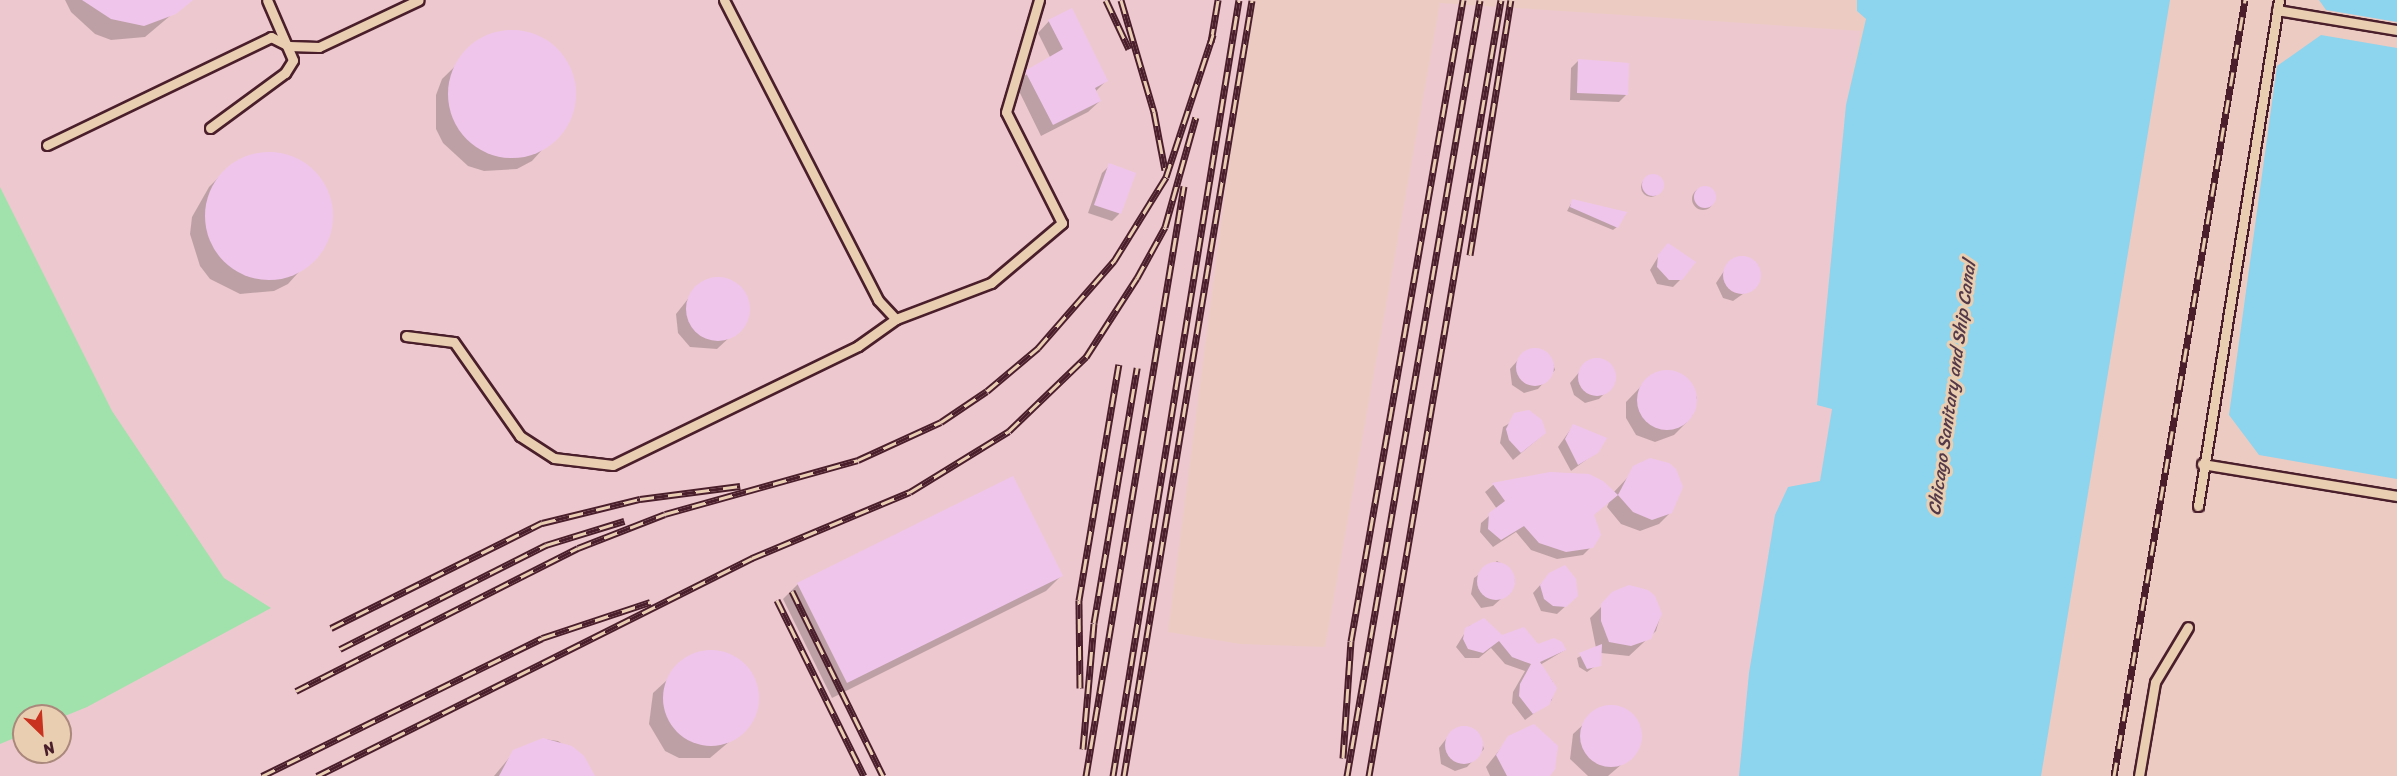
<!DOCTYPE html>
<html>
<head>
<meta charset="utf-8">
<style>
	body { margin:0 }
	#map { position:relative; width:2397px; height:776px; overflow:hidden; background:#eccbc3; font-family:Sriracha,sans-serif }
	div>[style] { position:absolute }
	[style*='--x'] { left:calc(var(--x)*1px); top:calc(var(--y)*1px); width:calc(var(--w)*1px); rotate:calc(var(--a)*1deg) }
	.built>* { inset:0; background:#edc9cf }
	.green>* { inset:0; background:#a1e1ab }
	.water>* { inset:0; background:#8dd4ee }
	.shadow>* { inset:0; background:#0003 }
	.round { border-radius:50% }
	.building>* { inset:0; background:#f0c5ec }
	.roads { filter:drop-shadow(2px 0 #4a1f2b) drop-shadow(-2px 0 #4a1f2b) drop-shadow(0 2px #4a1f2b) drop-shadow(0 -2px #4a1f2b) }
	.service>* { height:9px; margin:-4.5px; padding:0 4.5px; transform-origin:4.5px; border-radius:4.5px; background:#eaceb1 }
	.rail>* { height:7px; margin-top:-3.5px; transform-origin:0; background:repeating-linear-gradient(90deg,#eaceb1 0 14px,#4a1f2b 0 28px); box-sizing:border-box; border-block:2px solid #4a1f2b }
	span { translate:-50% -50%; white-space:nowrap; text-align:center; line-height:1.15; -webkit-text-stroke:6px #eaceb1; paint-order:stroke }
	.water-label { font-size:18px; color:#543a48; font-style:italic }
	.north { position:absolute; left:12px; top:704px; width:60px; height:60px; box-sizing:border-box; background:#eaceb1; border:2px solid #aa887b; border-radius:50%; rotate:155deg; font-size:16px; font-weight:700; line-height:24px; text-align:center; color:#4a1f2b }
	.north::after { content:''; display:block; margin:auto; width:21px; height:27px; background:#c8321e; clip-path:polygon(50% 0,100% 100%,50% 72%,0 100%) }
</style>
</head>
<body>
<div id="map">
	<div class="built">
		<div style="clip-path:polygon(evenodd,0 0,1250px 0,1168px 632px,1240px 644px,1325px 647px,1440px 3px,1861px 31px,1846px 105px,1817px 405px,1832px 409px,1820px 481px,1788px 487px,1739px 776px,0 776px,0 0,24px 716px,60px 716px,60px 752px,24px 752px,24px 716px)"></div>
	</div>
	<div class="green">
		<div style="clip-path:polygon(0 187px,112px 411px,224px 578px,271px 608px,87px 707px,60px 718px,24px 716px,24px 734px,0 744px)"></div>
	</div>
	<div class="water">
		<div style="clip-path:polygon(1857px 0,2170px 0,2041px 776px,1739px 776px,1749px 673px,1775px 515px,1788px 487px,1820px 481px,1832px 409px,1817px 405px,1846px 105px,1866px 19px,1857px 11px)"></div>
		<div style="clip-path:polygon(2319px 0,2397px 0,2397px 22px,2326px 10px)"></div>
		<div style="clip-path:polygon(2321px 35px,2397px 48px,2397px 479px,2259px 455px,2229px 415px,2277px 66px)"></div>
	</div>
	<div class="shadow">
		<div style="clip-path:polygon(65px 0,189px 0,145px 37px,111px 40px,95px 34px,71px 12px)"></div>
		<div style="clip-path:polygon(1049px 21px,1106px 81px,1095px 92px,1100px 101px,1088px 112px,1041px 136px,1015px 83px,1050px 57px,1038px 33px)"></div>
		<div style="clip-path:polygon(516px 32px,549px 43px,561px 55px,574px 86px,569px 120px,532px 161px,517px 169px,484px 171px,468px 166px,443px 143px,436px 129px,436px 95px,442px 79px,483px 39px)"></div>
		<div style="clip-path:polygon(1578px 61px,1626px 95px,1619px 102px,1570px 100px,1571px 68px)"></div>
		<div style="clip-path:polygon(273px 154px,290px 158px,318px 177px,326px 192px,331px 226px,326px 242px,288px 284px,274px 291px,240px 294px,210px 279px,200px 266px,190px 234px,192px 217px,209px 187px,225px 171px,239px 161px)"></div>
		<div style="clip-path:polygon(1110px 165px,1134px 174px,1119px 214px,1112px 221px,1088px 213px,1102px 173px)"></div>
		<div class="round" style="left:1641px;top:177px;width:20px;height:20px"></div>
		<div class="round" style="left:1692px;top:188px;width:22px;height:22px"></div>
		<div style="clip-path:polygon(1573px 200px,1617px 227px,1613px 230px,1567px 211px)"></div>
		<div style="clip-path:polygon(1661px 252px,1681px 279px,1673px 287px,1657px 284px,1650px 270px)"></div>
		<div style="clip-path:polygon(1743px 258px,1754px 262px,1760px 273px,1757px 284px,1733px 301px,1723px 298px,1716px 283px,1728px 265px)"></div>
		<div style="clip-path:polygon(719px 278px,737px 285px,748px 303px,745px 323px,717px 349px,690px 347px,678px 333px,676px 314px,699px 285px)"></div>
		<div style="clip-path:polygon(1542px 350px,1551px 358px,1555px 370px,1538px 389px,1524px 393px,1512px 385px,1510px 369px,1525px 352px)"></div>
		<div style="clip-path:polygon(1603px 361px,1612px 369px,1614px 384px,1599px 399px,1585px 403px,1574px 395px,1570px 383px,1587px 363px)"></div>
		<div style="clip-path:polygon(1666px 371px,1690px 382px,1697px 398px,1692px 416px,1686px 423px,1674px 435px,1655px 442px,1636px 435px,1626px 418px,1626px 402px,1649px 378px)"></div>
		<div style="clip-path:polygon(1529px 412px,1545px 433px,1513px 460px,1500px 443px,1503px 427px)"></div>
		<div style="clip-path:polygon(1573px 426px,1597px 452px,1571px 471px,1558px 447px)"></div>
		<div style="clip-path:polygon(1650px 460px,1671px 512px,1659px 524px,1640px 531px,1621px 524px,1607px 507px,1609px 502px,1592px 516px,1591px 547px,1583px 555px,1557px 559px,1531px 550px,1516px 532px,1493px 547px,1480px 532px,1481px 523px,1497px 509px,1485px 492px,1493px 485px,1550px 473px,1613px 493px,1642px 462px)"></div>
		<div style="clip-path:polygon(1497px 561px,1508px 567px,1515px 581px,1511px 590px,1493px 606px,1481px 608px,1471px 594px,1474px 578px)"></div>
		<div style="clip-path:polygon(1550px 574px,1569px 603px,1557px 614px,1541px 611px,1533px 593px)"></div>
		<div style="clip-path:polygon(1061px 576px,1046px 591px,832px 698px,783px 599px,798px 584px)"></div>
		<div style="clip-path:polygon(1602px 606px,1661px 614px,1656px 631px,1629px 656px,1601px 653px,1601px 662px,1587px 672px,1579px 667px,1577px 658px,1596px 648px,1590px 618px)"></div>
		<div style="clip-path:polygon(1484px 620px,1501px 637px,1565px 650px,1540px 665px,1553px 682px,1552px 700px,1525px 720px,1512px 703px,1513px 692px,1525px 671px,1505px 664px,1491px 648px,1479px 658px,1465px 658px,1456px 647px,1469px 626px)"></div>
		<div style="clip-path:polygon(723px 654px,747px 669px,754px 682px,755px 711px,749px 725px,710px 758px,679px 758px,665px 751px,649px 724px,653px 693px,693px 656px)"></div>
		<div style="clip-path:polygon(1618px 708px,1634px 717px,1640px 734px,1636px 752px,1608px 776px,1588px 776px,1570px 759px,1573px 734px,1600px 709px)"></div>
		<div style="clip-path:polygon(1471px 729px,1480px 737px,1484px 749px,1467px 767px,1455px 771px,1441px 764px,1439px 748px,1446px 739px,1454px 731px)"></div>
		<div style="clip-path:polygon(1509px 738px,1556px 747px,1554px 769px,1547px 776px,1490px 776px,1486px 767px)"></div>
		<div style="clip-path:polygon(544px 739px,558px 741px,582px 757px,590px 776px,494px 776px,514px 752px)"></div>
	</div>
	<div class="building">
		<div style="clip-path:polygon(82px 0,193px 0,176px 14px,144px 26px,111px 19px)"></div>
		<div style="clip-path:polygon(1072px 8px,1108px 81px,1095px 88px,1101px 101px,1053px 125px,1025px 71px,1063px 49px,1048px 20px)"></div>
		<div class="round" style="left:448px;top:30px;width:128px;height:128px"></div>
		<div style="clip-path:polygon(1578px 59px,1629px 63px,1628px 95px,1577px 93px)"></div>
		<div class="round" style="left:205px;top:152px;width:128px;height:128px"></div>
		<div style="clip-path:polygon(1109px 163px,1136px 173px,1121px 214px,1094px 205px)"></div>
		<div class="round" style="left:1642px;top:174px;width:22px;height:22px"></div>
		<div class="round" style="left:1694px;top:186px;width:22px;height:22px"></div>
		<div style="clip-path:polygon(1572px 199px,1627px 212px,1618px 228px,1570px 207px)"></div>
		<div style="clip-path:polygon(1668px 243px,1696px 262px,1682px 280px,1669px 280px,1657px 267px,1658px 255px)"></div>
		<div class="round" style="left:1723px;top:256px;width:38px;height:38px"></div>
		<div class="round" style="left:686px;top:277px;width:64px;height:64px"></div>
		<div class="round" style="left:1516px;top:348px;width:38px;height:38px"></div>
		<div class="round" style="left:1578px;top:358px;width:38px;height:38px"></div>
		<div class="round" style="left:1637px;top:370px;width:60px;height:60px"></div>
		<div style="clip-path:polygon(1529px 410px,1542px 420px,1546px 433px,1521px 453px,1509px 440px,1506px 429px,1514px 413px)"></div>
		<div style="clip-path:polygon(1573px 424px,1607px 438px,1598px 453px,1578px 465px,1565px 439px)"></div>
		<div style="clip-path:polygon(1650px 458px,1669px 463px,1676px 469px,1683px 487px,1672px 513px,1652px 520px,1633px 512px,1618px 495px,1633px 466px)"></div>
		<div style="clip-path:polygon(1550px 472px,1589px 474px,1603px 481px,1618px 495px,1594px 515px,1601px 535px,1593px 548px,1566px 552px,1539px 543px,1524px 526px,1501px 540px,1488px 529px,1489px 513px,1505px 501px,1492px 483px)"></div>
		<div style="clip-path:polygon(1013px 476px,1063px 576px,847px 683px,797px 583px)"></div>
		<div class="round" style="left:1477px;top:562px;width:38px;height:38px"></div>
		<div style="clip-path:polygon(1565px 565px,1576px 579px,1578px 596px,1566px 607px,1553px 606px,1544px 599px,1540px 585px,1549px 573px)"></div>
		<div style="clip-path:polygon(1629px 585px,1648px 590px,1655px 596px,1662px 614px,1651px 639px,1631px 646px,1609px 642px,1601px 621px,1601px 604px,1612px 592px)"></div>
		<div style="clip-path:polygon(1484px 618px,1502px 635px,1524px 627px,1538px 644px,1554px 638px,1562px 642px,1566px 650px,1540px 662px,1557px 688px,1549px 705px,1533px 714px,1519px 696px,1520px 684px,1531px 664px,1512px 657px,1499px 641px,1483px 653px,1468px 649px,1463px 639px,1465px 628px)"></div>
		<div style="clip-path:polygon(1602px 644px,1601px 666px,1587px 669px,1579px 653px)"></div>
		<div class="round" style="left:663px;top:650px;width:96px;height:96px"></div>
		<div class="round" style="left:1580px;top:705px;width:62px;height:62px"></div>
		<div style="clip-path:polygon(1534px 724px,1558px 746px,1555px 769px,1550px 776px,1507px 776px,1496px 755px,1508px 736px)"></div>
		<div class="round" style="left:1445px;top:726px;width:38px;height:38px"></div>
		<div style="clip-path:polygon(543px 738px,572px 746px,584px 756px,595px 776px,499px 776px,513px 750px)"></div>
	</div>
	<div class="roads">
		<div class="service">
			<div style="--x:724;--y:0;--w:337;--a:62.8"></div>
			<div style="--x:878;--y:300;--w:26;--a:47"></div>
			<div style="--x:2277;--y:10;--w:122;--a:9.5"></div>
			<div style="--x:210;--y:128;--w:93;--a:-36.3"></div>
			<div style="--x:285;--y:73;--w:15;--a:-58"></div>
			<div style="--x:293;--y:60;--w:65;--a:-113.4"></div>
			<div style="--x:47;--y:145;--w:249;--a:-25.7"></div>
			<div style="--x:271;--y:37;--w:20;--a:27"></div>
			<div style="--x:289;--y:46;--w:30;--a:2"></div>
			<div style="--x:319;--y:47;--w:110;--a:-25.2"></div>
			<div style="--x:406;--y:336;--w:48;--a:7.1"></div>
			<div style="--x:454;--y:342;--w:115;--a:54.9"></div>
			<div style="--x:520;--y:436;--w:40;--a:32.9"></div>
			<div style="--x:554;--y:458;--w:59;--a:6.8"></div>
			<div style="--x:613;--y:465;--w:272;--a:-25.9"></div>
			<div style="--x:858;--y:346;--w:47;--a:-35.4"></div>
			<div style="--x:896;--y:319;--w:102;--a:-20.8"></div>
			<div style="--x:991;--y:283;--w:93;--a:-40.2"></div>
			<div style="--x:1062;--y:223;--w:124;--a:-116.8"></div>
			<div style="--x:1006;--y:112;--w:117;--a:-73.6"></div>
			<div style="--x:2202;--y:464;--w:198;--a:9.3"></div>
			<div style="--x:2198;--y:506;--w:512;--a:-80.91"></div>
			<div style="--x:2139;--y:776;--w:95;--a:-80.3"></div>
			<div style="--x:2155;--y:682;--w:64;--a:-59"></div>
		</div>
	</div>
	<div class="rail">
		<div style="--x:1106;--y:0;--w:54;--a:64.9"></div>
		<div style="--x:1121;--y:0;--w:117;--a:73.6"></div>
		<div style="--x:1154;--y:112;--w:59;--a:79.3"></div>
		<div style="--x:1211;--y:42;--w:43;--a:-80.5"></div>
		<div style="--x:1470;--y:255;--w:258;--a:-80.9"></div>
		<div style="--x:792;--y:591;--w:206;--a:63.8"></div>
		<div style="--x:777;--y:600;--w:196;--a:63.7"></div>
		<div style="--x:331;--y:628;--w:236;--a:-26.5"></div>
		<div style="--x:542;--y:523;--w:101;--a:-13.8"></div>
		<div style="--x:640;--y:499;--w:101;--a:-7.4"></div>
		<div style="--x:340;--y:649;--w:231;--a:-26.8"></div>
		<div style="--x:546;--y:545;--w:82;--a:-17.1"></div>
		<div style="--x:1080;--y:688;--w:88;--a:-90.7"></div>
		<div style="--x:1079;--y:600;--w:239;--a:-80.4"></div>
		<div style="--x:296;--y:691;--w:316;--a:-26.9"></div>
		<div style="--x:578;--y:548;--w:93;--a:-21.3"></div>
		<div style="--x:665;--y:514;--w:200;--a:-15.6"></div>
		<div style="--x:858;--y:460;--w:91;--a:-24.6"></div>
		<div style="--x:941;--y:422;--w:55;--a:-34"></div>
		<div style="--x:987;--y:391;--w:67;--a:-40.1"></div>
		<div style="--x:1038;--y:348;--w:116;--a:-48.9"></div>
		<div style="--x:1114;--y:261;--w:99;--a:-58.2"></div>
		<div style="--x:1166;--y:177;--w:150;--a:-71.7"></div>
		<div style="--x:1083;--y:749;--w:126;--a:-85"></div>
		<div style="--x:1094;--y:623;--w:259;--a:-80.4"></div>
		<div style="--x:1343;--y:758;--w:117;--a:-86.1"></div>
		<div style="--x:1351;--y:641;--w:651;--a:-80.09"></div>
		<div style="--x:262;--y:776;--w:312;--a:-26.2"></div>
		<div style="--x:542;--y:638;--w:114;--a:-18.4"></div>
		<div style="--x:317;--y:776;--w:487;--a:-26.6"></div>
		<div style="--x:752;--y:558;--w:171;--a:-22.7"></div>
		<div style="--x:910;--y:492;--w:116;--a:-31.6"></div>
		<div style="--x:1009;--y:431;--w:107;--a:-43.9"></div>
		<div style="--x:1086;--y:357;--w:94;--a:-57.2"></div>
		<div style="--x:1137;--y:278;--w:58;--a:-61.2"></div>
		<div style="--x:1165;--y:227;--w:114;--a:-74.3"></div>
		<div style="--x:1086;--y:776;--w:598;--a:-80.57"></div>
		<div style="--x:1113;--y:776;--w:786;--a:-80.78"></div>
		<div style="--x:1124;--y:776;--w:786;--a:-80.63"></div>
		<div style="--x:1347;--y:776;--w:787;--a:-80.27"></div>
		<div style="--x:1369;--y:776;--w:787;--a:-80.35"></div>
		<div style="--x:2114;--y:776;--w:787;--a:-80.42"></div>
	</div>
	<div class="water-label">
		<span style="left:1952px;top:388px;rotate:-82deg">Chicago Sanitary and Ship Canal</span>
	</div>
	<div class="north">N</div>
</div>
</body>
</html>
